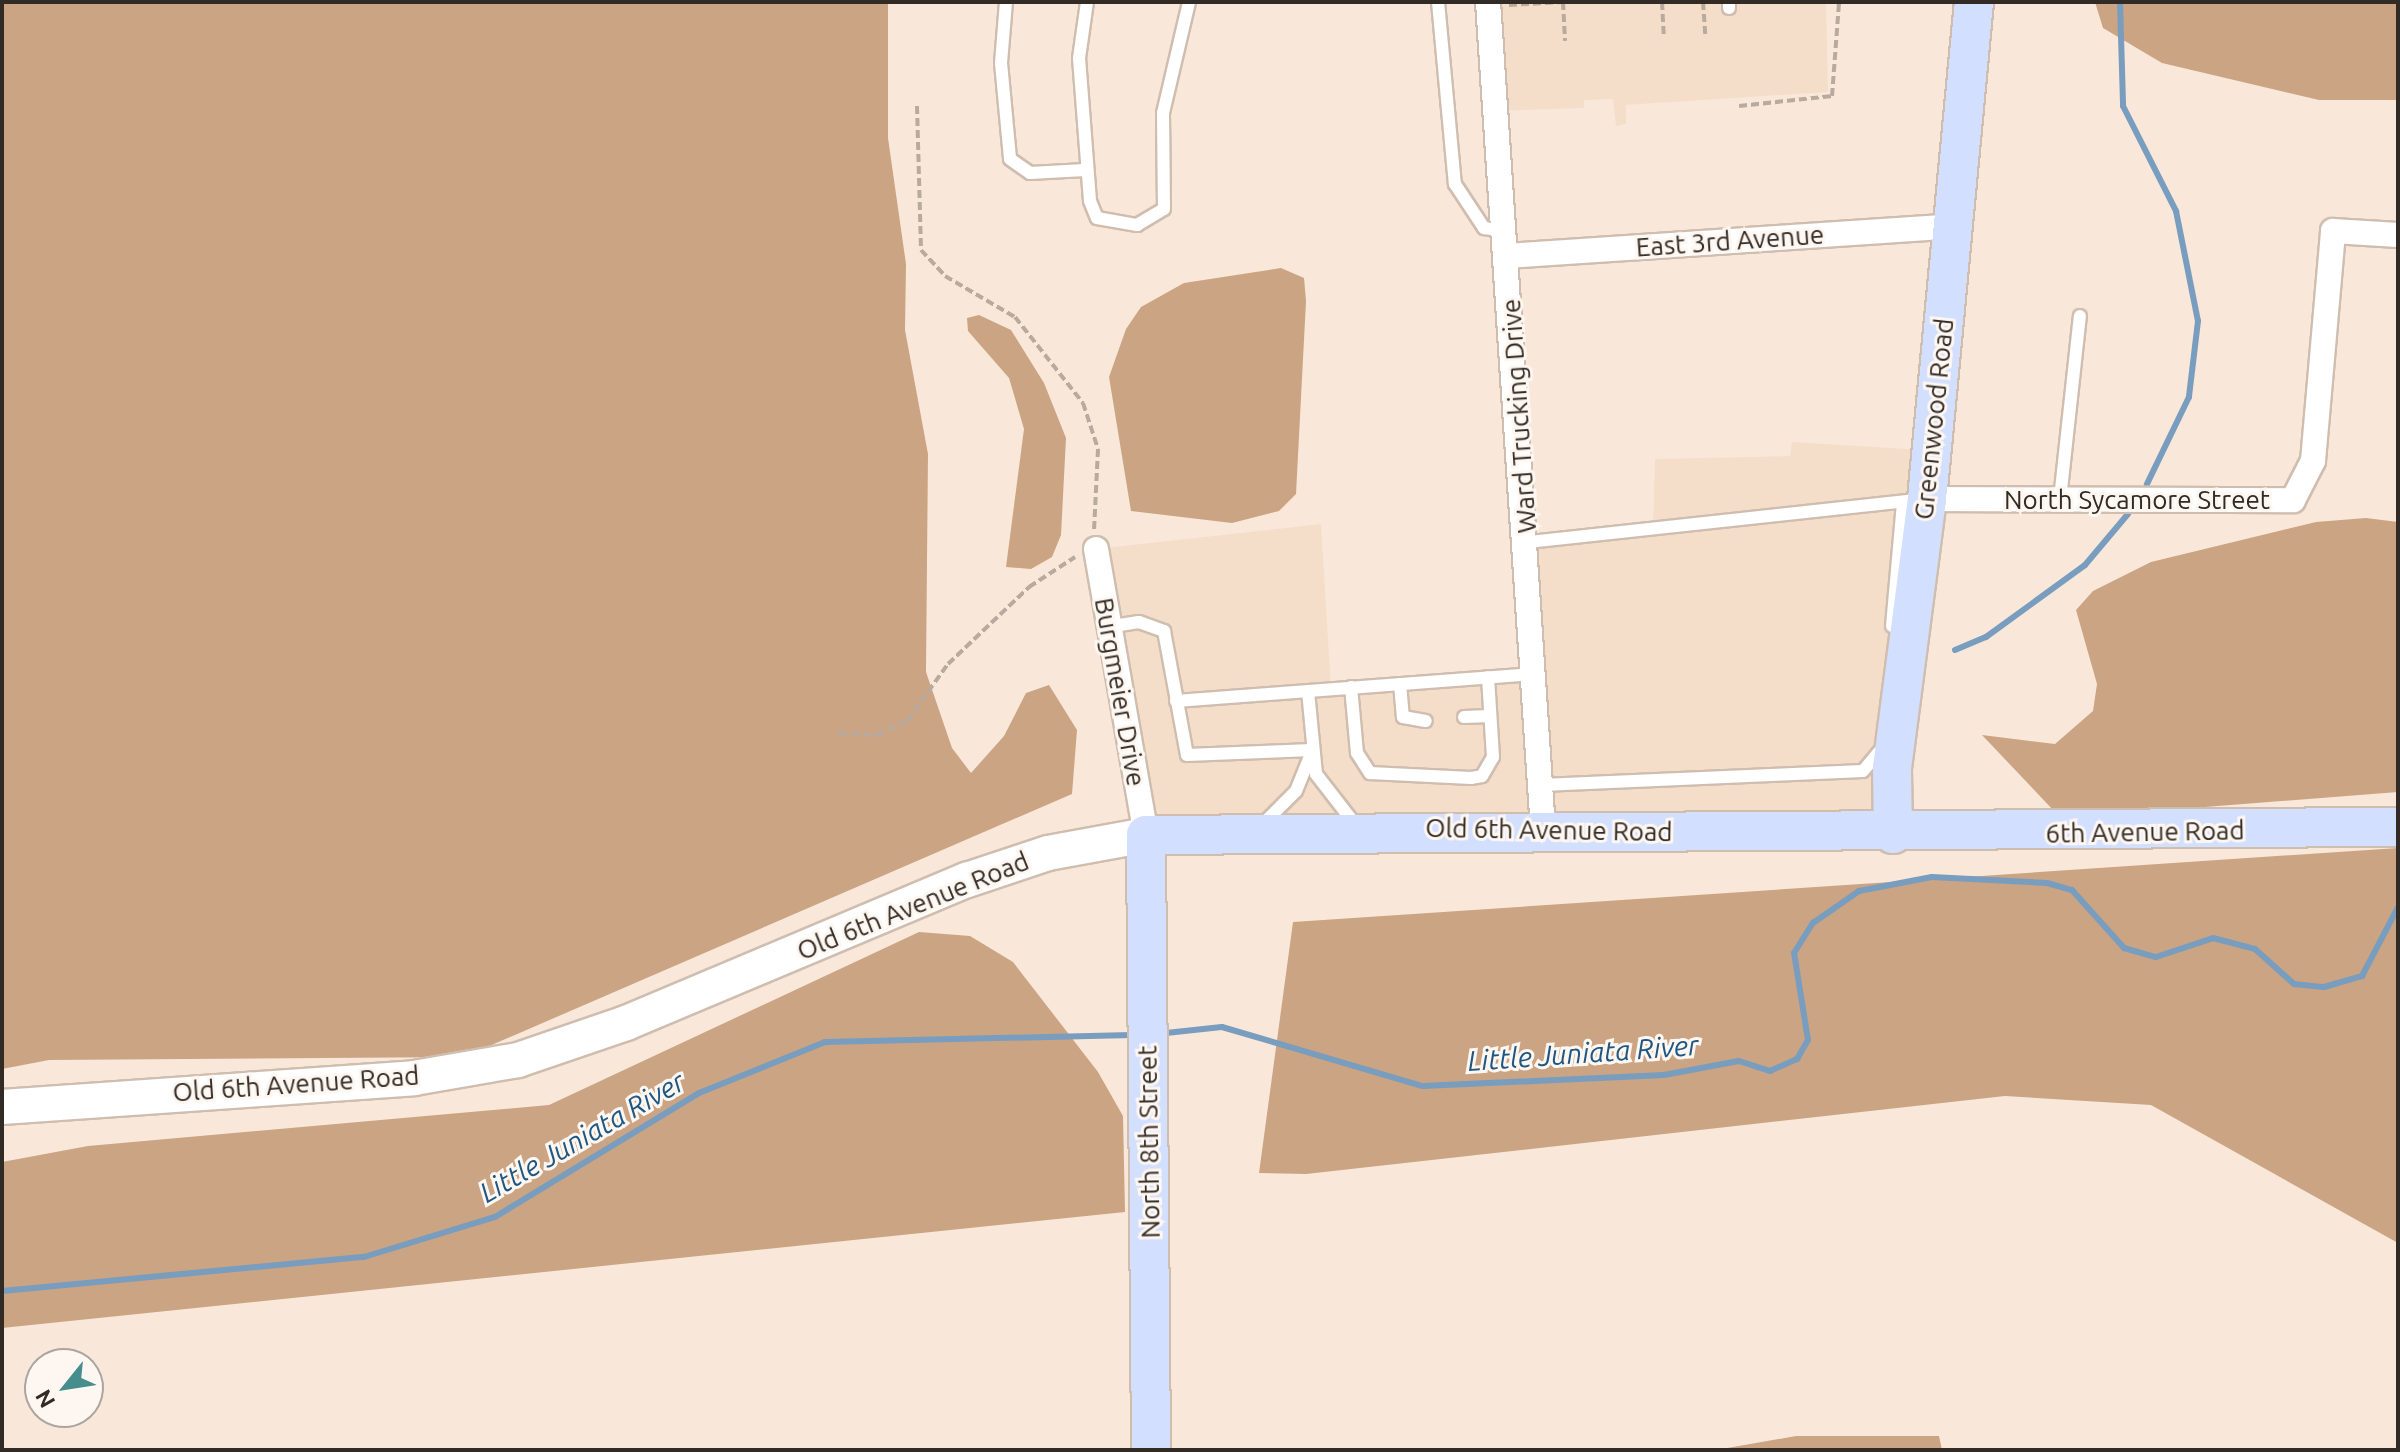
<!DOCTYPE html>
<html>
<head>
<meta charset="utf-8">
<style>
	body { margin:0 }
	#map { position:relative; width:2400px; height:1452px; overflow:hidden; background:#f9e8d9; font-family:Ubuntu,sans-serif }
	div>[style] { position:absolute }
	[style*='--x'] { left:calc(var(--x)*1px); top:calc(var(--y)*1px); width:calc(var(--w)*1px); rotate:calc(var(--a)*1deg) }
	.built>* { inset:0; background:#f5dec9 }
	.forest>* { inset:0; background:#cba483 }
	.stream>* { height:6px; margin:-3px; padding:0 3px; transform-origin:3px; border-radius:3px; background:#789dbe }
	.path>* { height:4px; margin-top:-2px; transform-origin:0; background:repeating-linear-gradient(90deg,#b8aa9e 0 8px,transparent 0 12px) }
	.roads { filter:drop-shadow(2px 0 #cfbeb0) drop-shadow(-2px 0 #cfbeb0) drop-shadow(0 2px #cfbeb0) drop-shadow(0 -2px #cfbeb0) }
	.lane>* { height:12px; margin:-6px; padding:0 6px; transform-origin:6px; border-radius:6px; background:#fff }
	.street>* { height:24px; margin:-12px; padding:0 12px; transform-origin:12px; border-radius:12px; background:#fff }
	.secondary>* { height:34px; margin:-17px; padding:0 17px; transform-origin:17px; border-radius:17px; background:#fff }
	.primary>* { height:38px; margin:-19px; padding:0 19px; transform-origin:19px; border-radius:19px; background:#d3dffe }
	span { translate:-50% -50%; white-space:nowrap; text-align:center; line-height:1.15; -webkit-text-stroke:6px #fef7f1; paint-order:stroke }
	.street-label { font-size:26px; color:#312a25 }
	.water-label { font-size:28px; color:#1e5784; font-style:italic }
	.frame { position:absolute; inset:0; border:4px solid #312a25; pointer-events:none }
	.north { position:absolute; left:24px; top:1348px; width:80px; height:80px; box-sizing:border-box; background:#fef7f1; border:2px solid #aca59f; border-radius:50%; rotate:240deg; font-size:22px; font-weight:700; line-height:32px; text-align:center; color:#312a25 }
	.north::after { content:''; display:block; margin:auto; width:28px; height:36px; background:#468e8e; clip-path:polygon(50% 0,100% 100%,50% 72%,0 100%) }
</style>
</head>
<body>
<div id="map">
	<div class="built">
		<div style="clip-path:polygon(1488px 2px,1826px 2px,1828px 92px,1626px 105px,1626px 124px,1616px 126px,1613px 99px,1584px 100px,1584px 108px,1496px 111px)"></div>
		<div style="clip-path:polygon(1792px 442px,1924px 450px,1885px 831px,1139px 829px,1096px 549px,1321px 524px,1331px 688px,1535px 674px,1529px 542px,1653px 528px,1655px 459px,1790px 456px)"></div>
	</div>
	<div class="forest">
		<div style="clip-path:polygon(2px 2px,888px 2px,888px 138px,906px 264px,905px 330px,928px 454px,926px 672px,952px 748px,971px 773px,1004px 736px,1026px 693px,1049px 685px,1077px 730px,1072px 794px,464px 1057px,49px 1060px,2px 1069px)"></div>
		<div style="clip-path:polygon(2095px 2px,2398px 2px,2398px 100px,2319px 100px,2162px 63px,2103px 28px)"></div>
		<div style="clip-path:polygon(1281px 268px,1304px 278px,1306px 301px,1296px 494px,1279px 511px,1232px 523px,1131px 511px,1109px 377px,1126px 329px,1141px 307px,1184px 283px)"></div>
		<div style="clip-path:polygon(979px 315px,1011px 330px,1044px 383px,1066px 438px,1061px 535px,1052px 557px,1031px 569px,1006px 567px,1024px 429px,1009px 378px,968px 331px,967px 318px)"></div>
		<div style="clip-path:polygon(2366px 518px,2398px 522px,2398px 792px,2103px 815px,2055px 812px,1982px 735px,2055px 744px,2093px 711px,2097px 684px,2076px 610px,2093px 591px,2151px 562px,2316px 522px)"></div>
		<div style="clip-path:polygon(2398px 848px,2398px 1243px,2151px 1105px,2005px 1096px,1306px 1174px,1259px 1173px,1293px 922px)"></div>
		<div style="clip-path:polygon(919px 932px,970px 936px,1013px 962px,1098px 1072px,1123px 1116px,1125px 1212px,2px 1328px,2px 1162px,88px 1146px,549px 1105px)"></div>
		<div style="clip-path:polygon(1796px 1436px,1939px 1436px,1942px 1450px,1716px 1450px)"></div>
	</div>
	<div class="stream">
		<div style="--x:2120;--y:2;--w:104;--a:88.3"></div>
		<div style="--x:2123;--y:106;--w:118;--a:63.2"></div>
		<div style="--x:2176;--y:211;--w:112;--a:78.7"></div>
		<div style="--x:2198;--y:321;--w:77;--a:96.8"></div>
		<div style="--x:2189;--y:397;--w:97;--a:115.8"></div>
		<div style="--x:1955;--y:650;--w:34;--a:-23"></div>
		<div style="--x:1986;--y:637;--w:122;--a:-36"></div>
		<div style="--x:2085;--y:565;--w:67;--a:-49.9"></div>
		<div style="--x:1166;--y:1033;--w:56;--a:-6.1"></div>
		<div style="--x:1222;--y:1027;--w:209;--a:16.4"></div>
		<div style="--x:1423;--y:1086;--w:241;--a:-2.6"></div>
		<div style="--x:1664;--y:1075;--w:76;--a:-10.6"></div>
		<div style="--x:1739;--y:1061;--w:33;--a:18"></div>
		<div style="--x:1770;--y:1071;--w:30;--a:-24"></div>
		<div style="--x:1797;--y:1059;--w:22;--a:-60"></div>
		<div style="--x:1808;--y:1040;--w:88;--a:-99.1"></div>
		<div style="--x:1794;--y:953;--w:36;--a:-58"></div>
		<div style="--x:1813;--y:923;--w:56;--a:-34.8"></div>
		<div style="--x:1859;--y:891;--w:74;--a:-10.9"></div>
		<div style="--x:1932;--y:877;--w:115;--a:3"></div>
		<div style="--x:2047;--y:883;--w:26;--a:16"></div>
		<div style="--x:2072;--y:890;--w:78;--a:48.1"></div>
		<div style="--x:2124;--y:948;--w:33;--a:16"></div>
		<div style="--x:2156;--y:957;--w:60;--a:-18.4"></div>
		<div style="--x:2213;--y:938;--w:43;--a:14.7"></div>
		<div style="--x:2255;--y:949;--w:52;--a:41.9"></div>
		<div style="--x:2294;--y:984;--w:30;--a:6"></div>
		<div style="--x:2324;--y:987;--w:40;--a:-16"></div>
		<div style="--x:2362;--y:976;--w:78;--a:-62.4"></div>
		<div style="--x:2;--y:1291;--w:364;--a:-5.4"></div>
		<div style="--x:364;--y:1257;--w:137;--a:-17"></div>
		<div style="--x:495;--y:1217;--w:239;--a:-31.3"></div>
		<div style="--x:699;--y:1093;--w:136;--a:-22"></div>
		<div style="--x:825;--y:1042;--w:307;--a:-1.3"></div>
	</div>
	<div class="path">
		<div style="--x:1563;--y:2;--w:39;--a:87"></div>
		<div style="--x:1662;--y:2;--w:34;--a:87"></div>
		<div style="--x:1703;--y:2;--w:32;--a:86"></div>
		<div style="--x:1509;--y:5;--w:54;--a:-3.2"></div>
		<div style="--x:917;--y:106;--w:144;--a:88.4"></div>
		<div style="--x:921;--y:250;--w:35;--a:47"></div>
		<div style="--x:945;--y:276;--w:81;--a:30.4"></div>
		<div style="--x:1015;--y:317;--w:110;--a:51.7"></div>
		<div style="--x:1083;--y:403;--w:48;--a:71.9"></div>
		<div style="--x:1098;--y:449;--w:81;--a:92.8"></div>
		<div style="--x:1739;--y:106;--w:94;--a:-6.1"></div>
		<div style="--x:1832;--y:96;--w:94;--a:-85.7"></div>
		<div style="--x:839;--y:733;--w:38;--a:3"></div>
		<div style="--x:877;--y:735;--w:33;--a:-25"></div>
		<div style="--x:907;--y:721;--w:70;--a:-54.3"></div>
		<div style="--x:948;--y:664;--w:112;--a:-43.5"></div>
		<div style="--x:1029;--y:587;--w:55;--a:-33.1"></div>
	</div>
	<div class="roads">
		<div class="lane">
			<div style="--x:1006;--y:2;--w:61;--a:94.7"></div>
			<div style="--x:1001;--y:63;--w:96;--a:84.6"></div>
			<div style="--x:1010;--y:159;--w:24;--a:35"></div>
			<div style="--x:1030;--y:173;--w:55;--a:-3.1"></div>
			<div style="--x:1087;--y:2;--w:57;--a:98.1"></div>
			<div style="--x:1079;--y:58;--w:143;--a:85.6"></div>
			<div style="--x:1090;--y:201;--w:18;--a:68"></div>
			<div style="--x:1097;--y:218;--w:41;--a:9.9"></div>
			<div style="--x:1137;--y:225;--w:31;--a:-31"></div>
			<div style="--x:1164;--y:209;--w:96;--a:-90.6"></div>
			<div style="--x:1163;--y:113;--w:114;--a:-76.8"></div>
			<div style="--x:1438;--y:2;--w:183;--a:84.7"></div>
			<div style="--x:1455;--y:184;--w:53;--a:56.6"></div>
			<div style="--x:1484;--y:228;--w:21;--a:8"></div>
			<div style="--x:1729;--y:2;--w:6;--a:90"></div>
			<div style="--x:2060;--y:499;--w:184;--a:-83.8"></div>
			<div style="--x:1529;--y:542;--w:381;--a:-6.2"></div>
			<div style="--x:1892;--y:626;--w:124;--a:-84.9"></div>
			<div style="--x:1107;--y:627;--w:32;--a:-9"></div>
			<div style="--x:1139;--y:622;--w:27;--a:20"></div>
			<div style="--x:1164;--y:631;--w:126;--a:79.5"></div>
			<div style="--x:1187;--y:755;--w:125;--a:-2.3"></div>
			<div style="--x:1400;--y:684;--w:33;--a:85"></div>
			<div style="--x:1403;--y:717;--w:23;--a:10"></div>
			<div style="--x:1351;--y:687;--w:66;--a:84.8"></div>
			<div style="--x:1357;--y:753;--w:24;--a:57"></div>
			<div style="--x:1370;--y:773;--w:101;--a:2.8"></div>
			<div style="--x:1471;--y:778;--w:11;--a:-10"></div>
			<div style="--x:1482;--y:776;--w:22;--a:-60"></div>
			<div style="--x:1493;--y:757;--w:80;--a:-93.6"></div>
			<div style="--x:1308;--y:691;--w:83;--a:84.5"></div>
			<div style="--x:1316;--y:774;--w:62;--a:52.2"></div>
			<div style="--x:1176;--y:701;--w:359;--a:-4.3"></div>
			<div style="--x:1464;--y:717;--w:26;--a:-2"></div>
			<div style="--x:1542;--y:785;--w:321;--a:-2.5"></div>
			<div style="--x:1863;--y:771;--w:25;--a:-50"></div>
			<div style="--x:1262;--y:825;--w:48;--a:-45"></div>
			<div style="--x:1296;--y:791;--w:37;--a:-68"></div>
		</div>
		<div class="street">
			<div style="--x:1488;--y:2;--w:830;--a:86.2"></div>
			<div style="--x:1507;--y:256;--w:447;--a:-3.8"></div>
			<div style="--x:1927;--y:499;--w:366;--a:0.2"></div>
			<div style="--x:2293;--y:500;--w:44;--a:-62.9"></div>
			<div style="--x:2313;--y:461;--w:231;--a:-85"></div>
			<div style="--x:2333;--y:231;--w:65;--a:3.5"></div>
			<div style="--x:1096;--y:549;--w:290;--a:80.1"></div>
		</div>
		<div class="secondary">
			<div style="--x:2;--y:1107;--w:413;--a:-4"></div>
			<div style="--x:414;--y:1078;--w:106;--a:-9.8"></div>
			<div style="--x:518;--y:1060;--w:114;--a:-18.9"></div>
			<div style="--x:626;--y:1023;--w:370;--a:-22.8"></div>
			<div style="--x:967;--y:880;--w:85;--a:-18.4"></div>
			<div style="--x:1048;--y:853;--w:100;--a:-10.4"></div>
		</div>
		<div class="primary">
			<div style="--x:1893;--y:834;--w:66;--a:-90.9"></div>
			<div style="--x:1892;--y:768;--w:271;--a:-82.6"></div>
			<div style="--x:1927;--y:499;--w:499;--a:-84.6"></div>
			<div style="--x:1151;--y:1450;--w:615;--a:-90.47"></div>
			<div style="--x:1146;--y:835;--w:1252;--a:-0.37"></div>
		</div>
	</div>
	<div class="street-label">
		<span style="left:1730px;top:241px;rotate:-4deg">East 3rd Avenue</span>
		<span style="left:1519px;top:416px;rotate:-94deg">Ward Trucking Drive</span>
		<span style="left:1934px;top:419px;rotate:-84deg">Greenwood Road</span>
		<span style="left:2137px;top:500px">North Sycamore Street</span>
		<span style="left:1120px;top:692px;rotate:80deg">Burgmeier Drive</span>
		<span style="left:1549px;top:830px;rotate:1deg">Old 6th Avenue Road</span>
		<span style="left:2145px;top:832px;rotate:-1deg">6th Avenue Road</span>
		<span style="left:913px;top:906px;rotate:-22deg">Old 6th Avenue Road</span>
		<span style="left:296px;top:1084px;rotate:-4deg">Old 6th Avenue Road</span>
		<span style="left:1149px;top:1142px;rotate:-91deg">North 8th Street</span>
	</div>
	<div class="water-label">
		<span style="left:1583px;top:1053px;rotate:-4deg">Little Juniata River</span>
		<span style="left:582px;top:1137px;rotate:-30deg">Little Juniata River</span>
	</div>
	<div class="frame"></div>
	<div class="north">N</div>
</div>
</body>
</html>
